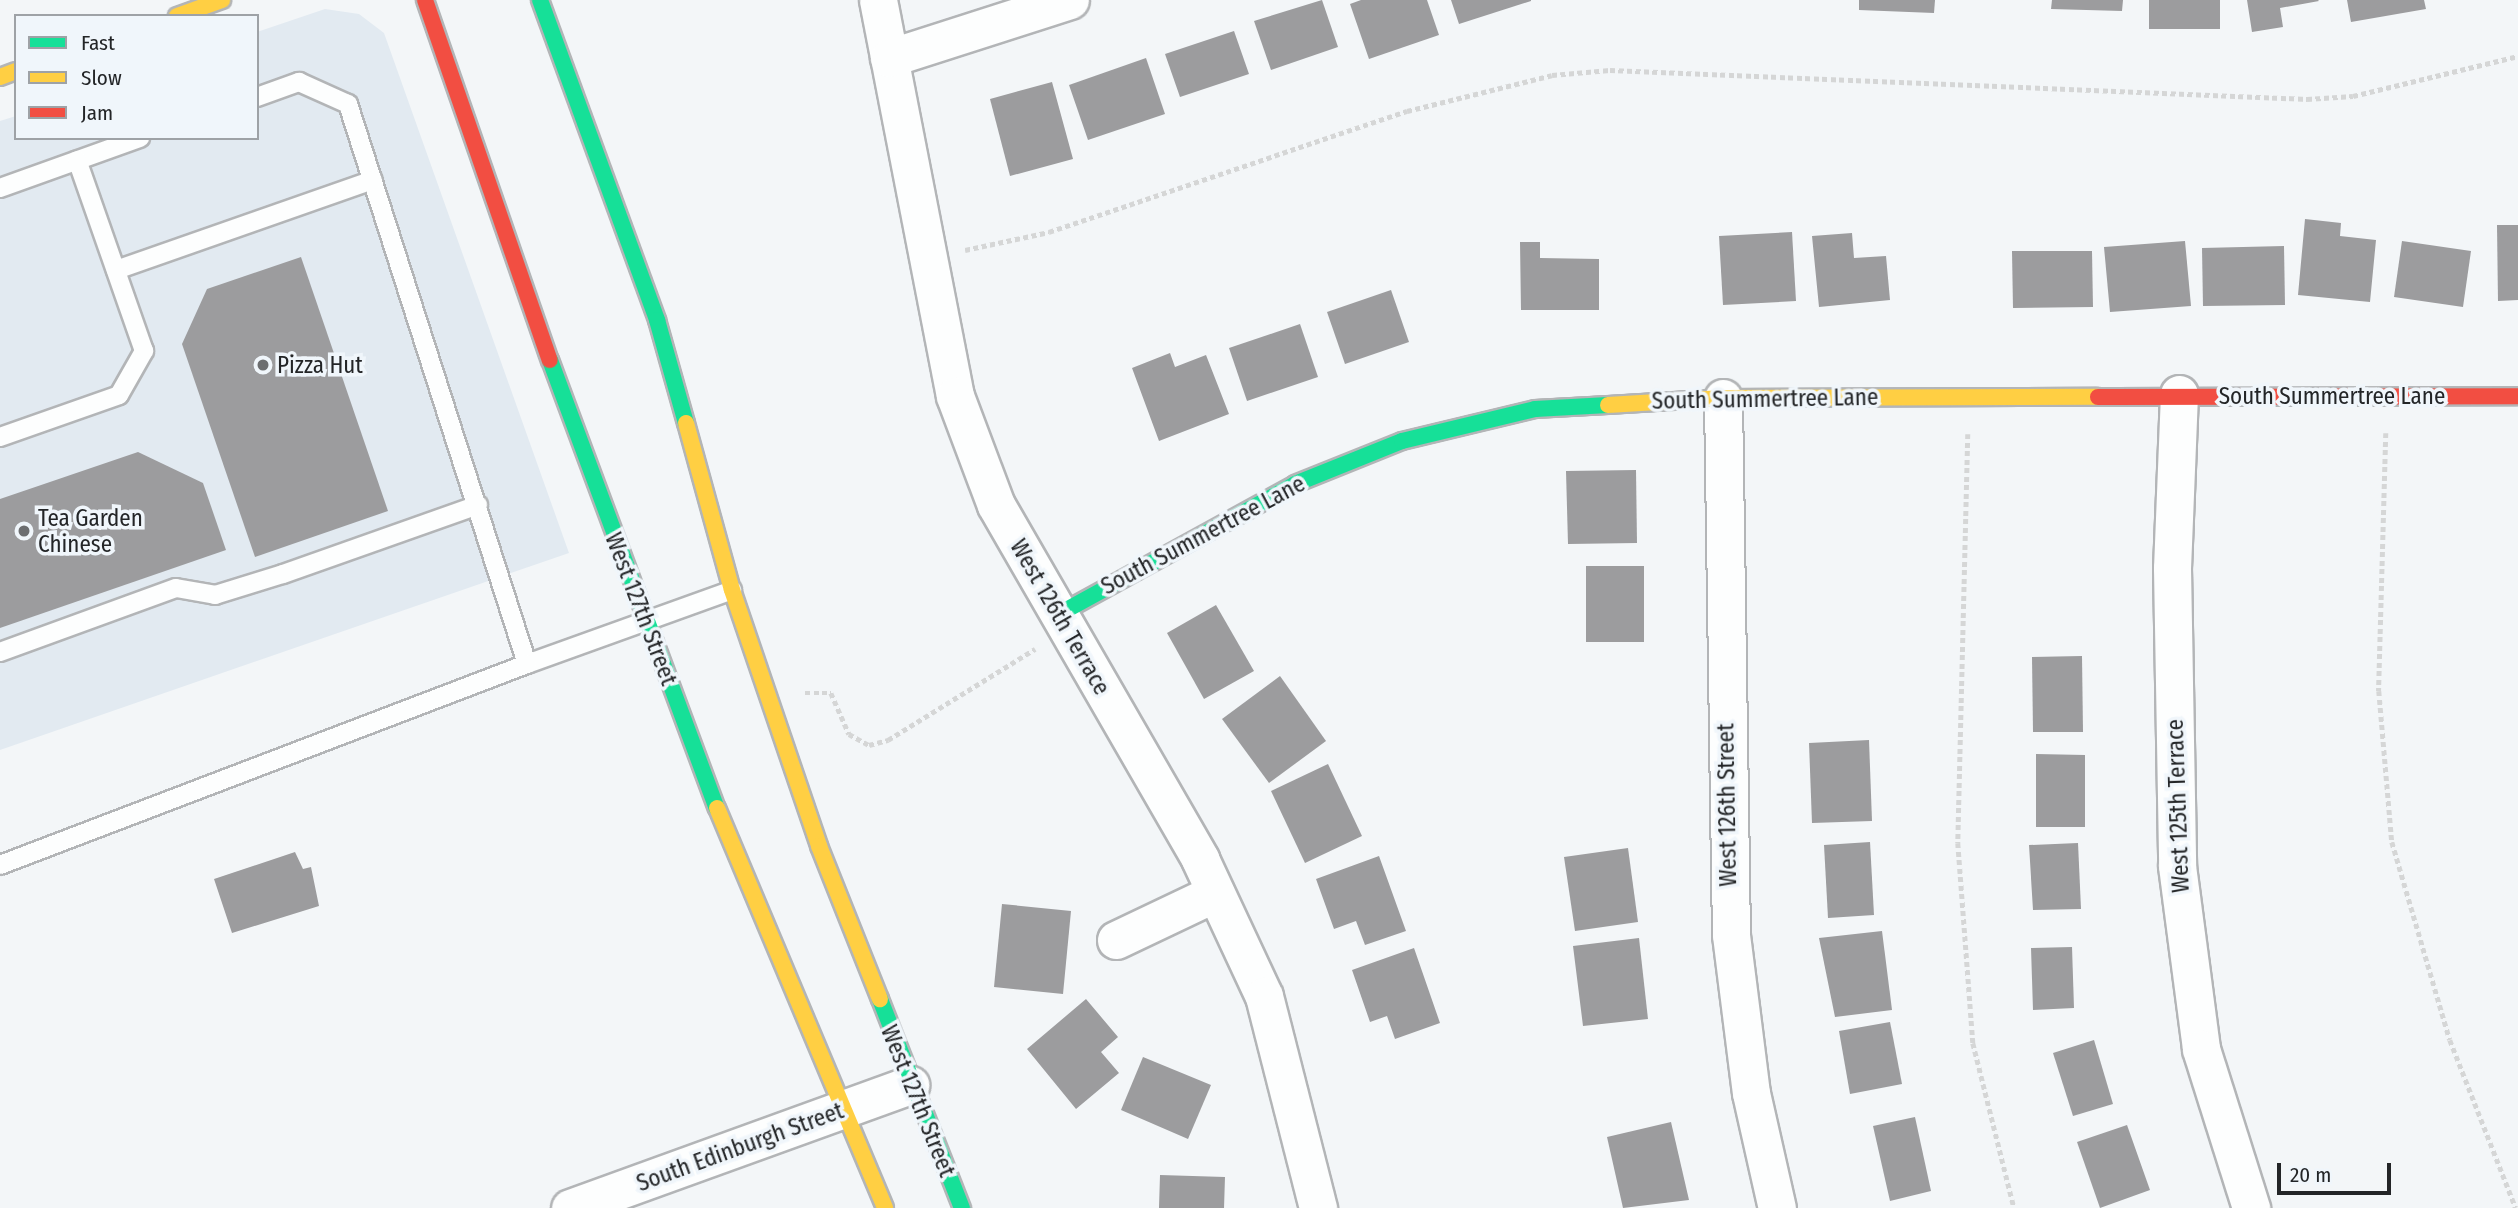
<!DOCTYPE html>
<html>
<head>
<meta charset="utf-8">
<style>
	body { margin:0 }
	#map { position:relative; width:2518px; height:1208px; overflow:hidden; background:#f3f6f8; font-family:"Fira Sans Condensed",sans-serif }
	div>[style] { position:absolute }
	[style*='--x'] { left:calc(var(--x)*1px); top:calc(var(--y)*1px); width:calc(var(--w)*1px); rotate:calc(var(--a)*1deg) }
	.built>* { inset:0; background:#e2eaf1 }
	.building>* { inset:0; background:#9c9c9e }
	.path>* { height:4.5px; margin-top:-2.25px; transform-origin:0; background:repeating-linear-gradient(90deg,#d5d6d6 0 5px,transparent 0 8.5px) }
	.roads { filter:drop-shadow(2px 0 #b3b5b7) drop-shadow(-2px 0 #b3b5b7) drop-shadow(0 2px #b3b5b7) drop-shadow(0 -2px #b3b5b7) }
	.lane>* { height:18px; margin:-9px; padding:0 9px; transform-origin:9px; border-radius:9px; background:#fdfefe }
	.street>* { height:37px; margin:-18.5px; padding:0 18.5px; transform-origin:18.5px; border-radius:18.5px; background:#fdfefe }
	.fast>* { height:16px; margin:-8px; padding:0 8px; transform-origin:8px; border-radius:8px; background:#16e098 }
	.slow>* { height:16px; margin:-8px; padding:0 8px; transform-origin:8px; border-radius:8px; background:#ffcf43 }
	.jam>* { height:16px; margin:-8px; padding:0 8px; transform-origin:8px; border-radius:8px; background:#f24e42 }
	.dots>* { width:19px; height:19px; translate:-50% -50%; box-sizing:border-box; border:4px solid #f0f6fb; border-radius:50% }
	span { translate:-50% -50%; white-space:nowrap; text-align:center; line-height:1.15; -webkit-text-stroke:7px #f0f6fb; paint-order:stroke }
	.poi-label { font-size:23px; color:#232527 }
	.left { translate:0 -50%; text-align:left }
	.street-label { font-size:23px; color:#232527 }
	.legend { position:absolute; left:14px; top:14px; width:245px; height:126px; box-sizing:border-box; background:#f0f6fb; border:2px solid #9ea2a6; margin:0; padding:9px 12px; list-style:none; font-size:21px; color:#232527 }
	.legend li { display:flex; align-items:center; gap:14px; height:35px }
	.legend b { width:35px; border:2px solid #9ea2a6 }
	.scale { position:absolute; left:2277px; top:1163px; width:114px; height:32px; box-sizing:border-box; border:4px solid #232527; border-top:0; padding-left:9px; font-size:21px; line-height:24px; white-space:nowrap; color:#232527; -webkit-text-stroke:5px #f0f6fb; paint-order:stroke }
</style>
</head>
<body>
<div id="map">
	<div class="built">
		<div style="clip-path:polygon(325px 9px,359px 14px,384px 33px,569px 553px,0 750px,0 121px,16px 116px,16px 138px,257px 138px,257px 32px)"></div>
	</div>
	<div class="building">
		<div style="clip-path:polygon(1322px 0,1338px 47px,1271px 70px,1254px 21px)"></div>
		<div style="clip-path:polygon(1361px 0,1427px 0,1439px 35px,1369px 59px,1350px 4px)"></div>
		<div style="clip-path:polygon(1451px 0,1531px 0,1531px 1px,1459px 24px)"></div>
		<div style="clip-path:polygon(1859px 0,1935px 0,1934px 13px,1859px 10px)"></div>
		<div style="clip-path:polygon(2052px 0,2123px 0,2122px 11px,2051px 9px)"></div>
		<div style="clip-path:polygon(2149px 0,2220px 0,2220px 29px,2149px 29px)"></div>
		<div style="clip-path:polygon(2247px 0,2318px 0,2319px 1px,2280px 8px,2283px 27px,2252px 32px)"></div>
		<div style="clip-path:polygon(2347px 0,2424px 0,2426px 9px,2351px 22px)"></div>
		<div style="clip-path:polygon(1234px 31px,1249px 74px,1180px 97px,1165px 54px)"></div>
		<div style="clip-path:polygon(1146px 58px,1165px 114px,1088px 140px,1069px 85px)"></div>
		<div style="clip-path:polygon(1052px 82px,1073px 159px,1010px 176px,990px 99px)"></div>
		<div style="clip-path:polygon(2305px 219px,2341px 223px,2340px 236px,2376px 240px,2370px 302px,2298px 295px)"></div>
		<div style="clip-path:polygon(2497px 225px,2518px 225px,2518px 300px,2498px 301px)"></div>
		<div style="clip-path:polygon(1792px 232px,1796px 301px,1723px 305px,1719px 236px)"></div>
		<div style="clip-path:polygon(1852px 233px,1854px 258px,1886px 256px,1890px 300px,1819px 307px,1812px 236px)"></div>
		<div style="clip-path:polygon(2185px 241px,2191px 306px,2110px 312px,2104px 247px)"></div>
		<div style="clip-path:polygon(2402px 241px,2471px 251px,2463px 307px,2394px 297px)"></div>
		<div style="clip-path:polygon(1520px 242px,1540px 242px,1540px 258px,1599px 259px,1599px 310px,1521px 310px)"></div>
		<div style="clip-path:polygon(2284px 246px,2285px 305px,2203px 306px,2202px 248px)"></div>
		<div style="clip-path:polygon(2012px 251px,2092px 251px,2093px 307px,2013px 308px)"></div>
		<div style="clip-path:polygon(301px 257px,388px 511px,255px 557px,182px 344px,207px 289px)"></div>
		<div style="clip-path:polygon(1391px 290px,1409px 342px,1345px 364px,1327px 312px)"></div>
		<div style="clip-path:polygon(1300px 324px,1318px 377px,1247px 401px,1229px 348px)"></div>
		<div style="clip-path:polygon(1170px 353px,1175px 367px,1206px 355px,1229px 414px,1159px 441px,1132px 368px)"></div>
		<div style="clip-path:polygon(138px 452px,203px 483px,226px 550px,0 628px,0 499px)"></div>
		<div style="clip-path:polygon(1636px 470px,1637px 543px,1568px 544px,1566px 471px)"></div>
		<div style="clip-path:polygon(1586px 566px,1644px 566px,1644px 642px,1586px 642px)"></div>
		<div style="clip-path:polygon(1216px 605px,1254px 671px,1204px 699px,1167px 633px)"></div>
		<div style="clip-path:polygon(2082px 656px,2083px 732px,2033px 732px,2032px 657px)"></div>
		<div style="clip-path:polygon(1280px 676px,1326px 741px,1269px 783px,1222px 719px)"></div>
		<div style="clip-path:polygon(1869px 740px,1872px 821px,1812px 823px,1809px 743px)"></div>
		<div style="clip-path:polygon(2036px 754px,2085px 755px,2085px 827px,2036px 827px)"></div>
		<div style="clip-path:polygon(1328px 764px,1362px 836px,1305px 863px,1271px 791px)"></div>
		<div style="clip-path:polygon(1870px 842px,1874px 915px,1828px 918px,1824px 845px)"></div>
		<div style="clip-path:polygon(2078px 843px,2081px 909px,2033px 910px,2029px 845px)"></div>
		<div style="clip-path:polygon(1628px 848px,1638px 922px,1575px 931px,1564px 857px)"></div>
		<div style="clip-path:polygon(295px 852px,303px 869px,311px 867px,319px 906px,232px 933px,214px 879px)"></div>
		<div style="clip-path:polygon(1379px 856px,1406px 931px,1365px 945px,1356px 921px,1334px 929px,1316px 879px)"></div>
		<div style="clip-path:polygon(1002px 904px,1071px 911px,1063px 994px,994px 987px)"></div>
		<div style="clip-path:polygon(1882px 931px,1892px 1010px,1835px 1017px,1819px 938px)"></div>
		<div style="clip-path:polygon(1639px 938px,1648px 1019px,1583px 1026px,1573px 946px)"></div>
		<div style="clip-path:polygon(2072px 947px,2074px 1008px,2033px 1010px,2031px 948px)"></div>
		<div style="clip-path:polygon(1414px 948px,1440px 1023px,1395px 1039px,1387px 1016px,1370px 1022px,1352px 970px)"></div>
		<div style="clip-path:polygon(1086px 999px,1118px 1037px,1101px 1052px,1119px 1073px,1076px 1109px,1027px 1049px)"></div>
		<div style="clip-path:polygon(1890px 1022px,1902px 1084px,1850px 1094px,1839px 1031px)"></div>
		<div style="clip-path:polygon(2094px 1040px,2113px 1104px,2073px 1116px,2053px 1053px)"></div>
		<div style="clip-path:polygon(1143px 1057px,1211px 1085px,1188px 1139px,1121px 1110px)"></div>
		<div style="clip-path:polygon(1915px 1117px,1931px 1191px,1890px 1201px,1873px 1126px)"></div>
		<div style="clip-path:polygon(1671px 1122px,1689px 1200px,1623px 1208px,1607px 1137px)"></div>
		<div style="clip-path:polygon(2127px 1125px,2150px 1190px,2100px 1208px,2077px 1142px)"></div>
		<div style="clip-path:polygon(1160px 1175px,1225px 1177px,1224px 1208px,1159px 1208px)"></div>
	</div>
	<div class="path">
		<div style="--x:965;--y:250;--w:86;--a:-12.1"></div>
		<div style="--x:1049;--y:232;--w:378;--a:-18.7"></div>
		<div style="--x:1407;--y:111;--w:149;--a:-13.9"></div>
		<div style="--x:1552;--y:75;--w:58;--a:-4.9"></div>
		<div style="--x:1610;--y:70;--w:698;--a:2.38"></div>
		<div style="--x:2307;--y:99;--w:46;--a:-3.7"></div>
		<div style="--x:2353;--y:96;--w:170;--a:-13.6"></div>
		<div style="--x:2386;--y:433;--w:258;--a:91.6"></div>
		<div style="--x:2379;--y:691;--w:152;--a:85.1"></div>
		<div style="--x:2392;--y:842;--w:206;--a:73.7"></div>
		<div style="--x:2450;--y:1040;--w:180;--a:68.6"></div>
		<div style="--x:1968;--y:434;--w:409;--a:91.4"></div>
		<div style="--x:1958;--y:843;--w:201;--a:85.7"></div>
		<div style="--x:1973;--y:1043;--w:170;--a:76"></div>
		<div style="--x:805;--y:693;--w:26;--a:0"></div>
		<div style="--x:831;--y:693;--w:45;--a:66.3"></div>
		<div style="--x:849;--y:734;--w:23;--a:29"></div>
		<div style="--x:869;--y:745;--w:20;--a:-15"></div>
		<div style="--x:888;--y:740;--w:173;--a:-31.8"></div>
	</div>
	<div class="roads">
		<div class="lane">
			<div style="--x:257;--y:97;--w:45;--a:-19.7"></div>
			<div style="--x:299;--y:82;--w:54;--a:24.2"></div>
			<div style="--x:348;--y:104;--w:588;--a:72.27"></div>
			<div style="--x:527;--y:664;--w:218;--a:-19.8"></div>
			<div style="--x:0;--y:188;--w:149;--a:-19.7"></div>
			<div style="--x:116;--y:270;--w:272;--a:-19.3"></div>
			<div style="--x:0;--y:437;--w:126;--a:-19.4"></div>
			<div style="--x:119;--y:395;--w:51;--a:-60.4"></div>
			<div style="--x:144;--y:351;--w:202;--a:-109.3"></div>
			<div style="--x:0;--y:652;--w:187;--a:-20"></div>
			<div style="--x:176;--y:588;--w:40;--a:10"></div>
			<div style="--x:215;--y:595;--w:71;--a:-17.2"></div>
			<div style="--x:283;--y:574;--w:207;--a:-19.5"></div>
			<div style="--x:0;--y:865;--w:564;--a:-20.88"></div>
		</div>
		<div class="street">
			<div style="--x:878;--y:0;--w:403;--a:79"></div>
			<div style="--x:955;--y:396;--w:116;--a:69.4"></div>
			<div style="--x:996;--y:505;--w:409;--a:60"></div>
			<div style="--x:1200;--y:859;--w:151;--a:65"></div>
			<div style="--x:1264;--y:996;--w:219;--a:75.7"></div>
			<div style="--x:889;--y:58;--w:190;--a:-17.8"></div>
			<div style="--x:2179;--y:394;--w:174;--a:92.3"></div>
			<div style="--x:2172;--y:568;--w:298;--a:89"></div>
			<div style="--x:2177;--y:866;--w:185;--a:82.5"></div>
			<div style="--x:2201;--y:1049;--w:167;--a:72.5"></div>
			<div style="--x:1723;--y:398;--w:537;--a:89.15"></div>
			<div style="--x:1731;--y:935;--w:159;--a:82.8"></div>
			<div style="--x:1751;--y:1093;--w:118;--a:77.3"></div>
			<div style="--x:1116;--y:940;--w:110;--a:-25.4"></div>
			<div style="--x:570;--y:1208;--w:362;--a:-19.9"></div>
		</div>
		<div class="fast">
			<div style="--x:540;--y:0;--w:341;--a:69.9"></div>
			<div style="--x:657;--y:320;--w:107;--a:74.3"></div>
			<div style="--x:550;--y:360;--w:478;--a:69.6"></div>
			<div style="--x:1059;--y:614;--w:269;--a:-28.8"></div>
			<div style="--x:1295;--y:484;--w:115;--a:-21.9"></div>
			<div style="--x:1402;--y:441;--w:137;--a:-13.5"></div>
			<div style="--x:1535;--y:409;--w:73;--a:-3.1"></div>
			<div style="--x:880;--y:999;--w:225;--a:68.6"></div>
		</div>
		<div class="slow">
			<div style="--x:177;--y:16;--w:48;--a:-19.6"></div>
			<div style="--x:0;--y:77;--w:17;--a:-21"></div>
			<div style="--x:1608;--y:405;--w:115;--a:-3.5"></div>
			<div style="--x:1723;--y:398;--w:375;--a:-0.2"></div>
			<div style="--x:686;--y:423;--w:173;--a:74.6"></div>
			<div style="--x:732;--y:590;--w:270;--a:71.2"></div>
			<div style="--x:819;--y:846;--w:165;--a:68.3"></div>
			<div style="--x:717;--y:808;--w:434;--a:67.2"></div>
		</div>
		<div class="jam">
			<div style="--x:425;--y:0;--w:381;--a:70.9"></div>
			<div style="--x:2098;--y:397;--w:420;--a:-0.1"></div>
		</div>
	</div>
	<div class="dots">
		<div style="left:263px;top:365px;background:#6c6e70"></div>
		<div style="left:24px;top:531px;background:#6c6e70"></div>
	</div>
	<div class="poi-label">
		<span class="left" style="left:277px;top:365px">Pizza Hut</span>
		<span class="left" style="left:38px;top:531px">Tea Garden<br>Chinese</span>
	</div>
	<div class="street-label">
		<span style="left:2332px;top:396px">South Summertree Lane</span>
		<span style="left:1765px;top:399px;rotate:-1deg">South Summertree Lane</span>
		<span style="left:1203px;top:535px;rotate:-28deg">South Summertree Lane</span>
		<span style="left:641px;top:609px;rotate:69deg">West 127th Street</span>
		<span style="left:1060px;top:617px;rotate:60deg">West 126th Terrace</span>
		<span style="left:1727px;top:805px;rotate:-91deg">West 126th Street</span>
		<span style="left:2178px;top:806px;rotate:-92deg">West 125th Terrace</span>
		<span style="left:918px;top:1101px;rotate:68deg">West 127th Street</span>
		<span style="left:740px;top:1147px;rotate:-20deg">South Edinburgh Street</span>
	</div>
	<ul class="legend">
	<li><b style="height:9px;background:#16e098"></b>Fast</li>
	<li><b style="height:9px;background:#ffcf43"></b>Slow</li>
	<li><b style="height:9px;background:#f24e42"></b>Jam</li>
	</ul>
	<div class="scale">20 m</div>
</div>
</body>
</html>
